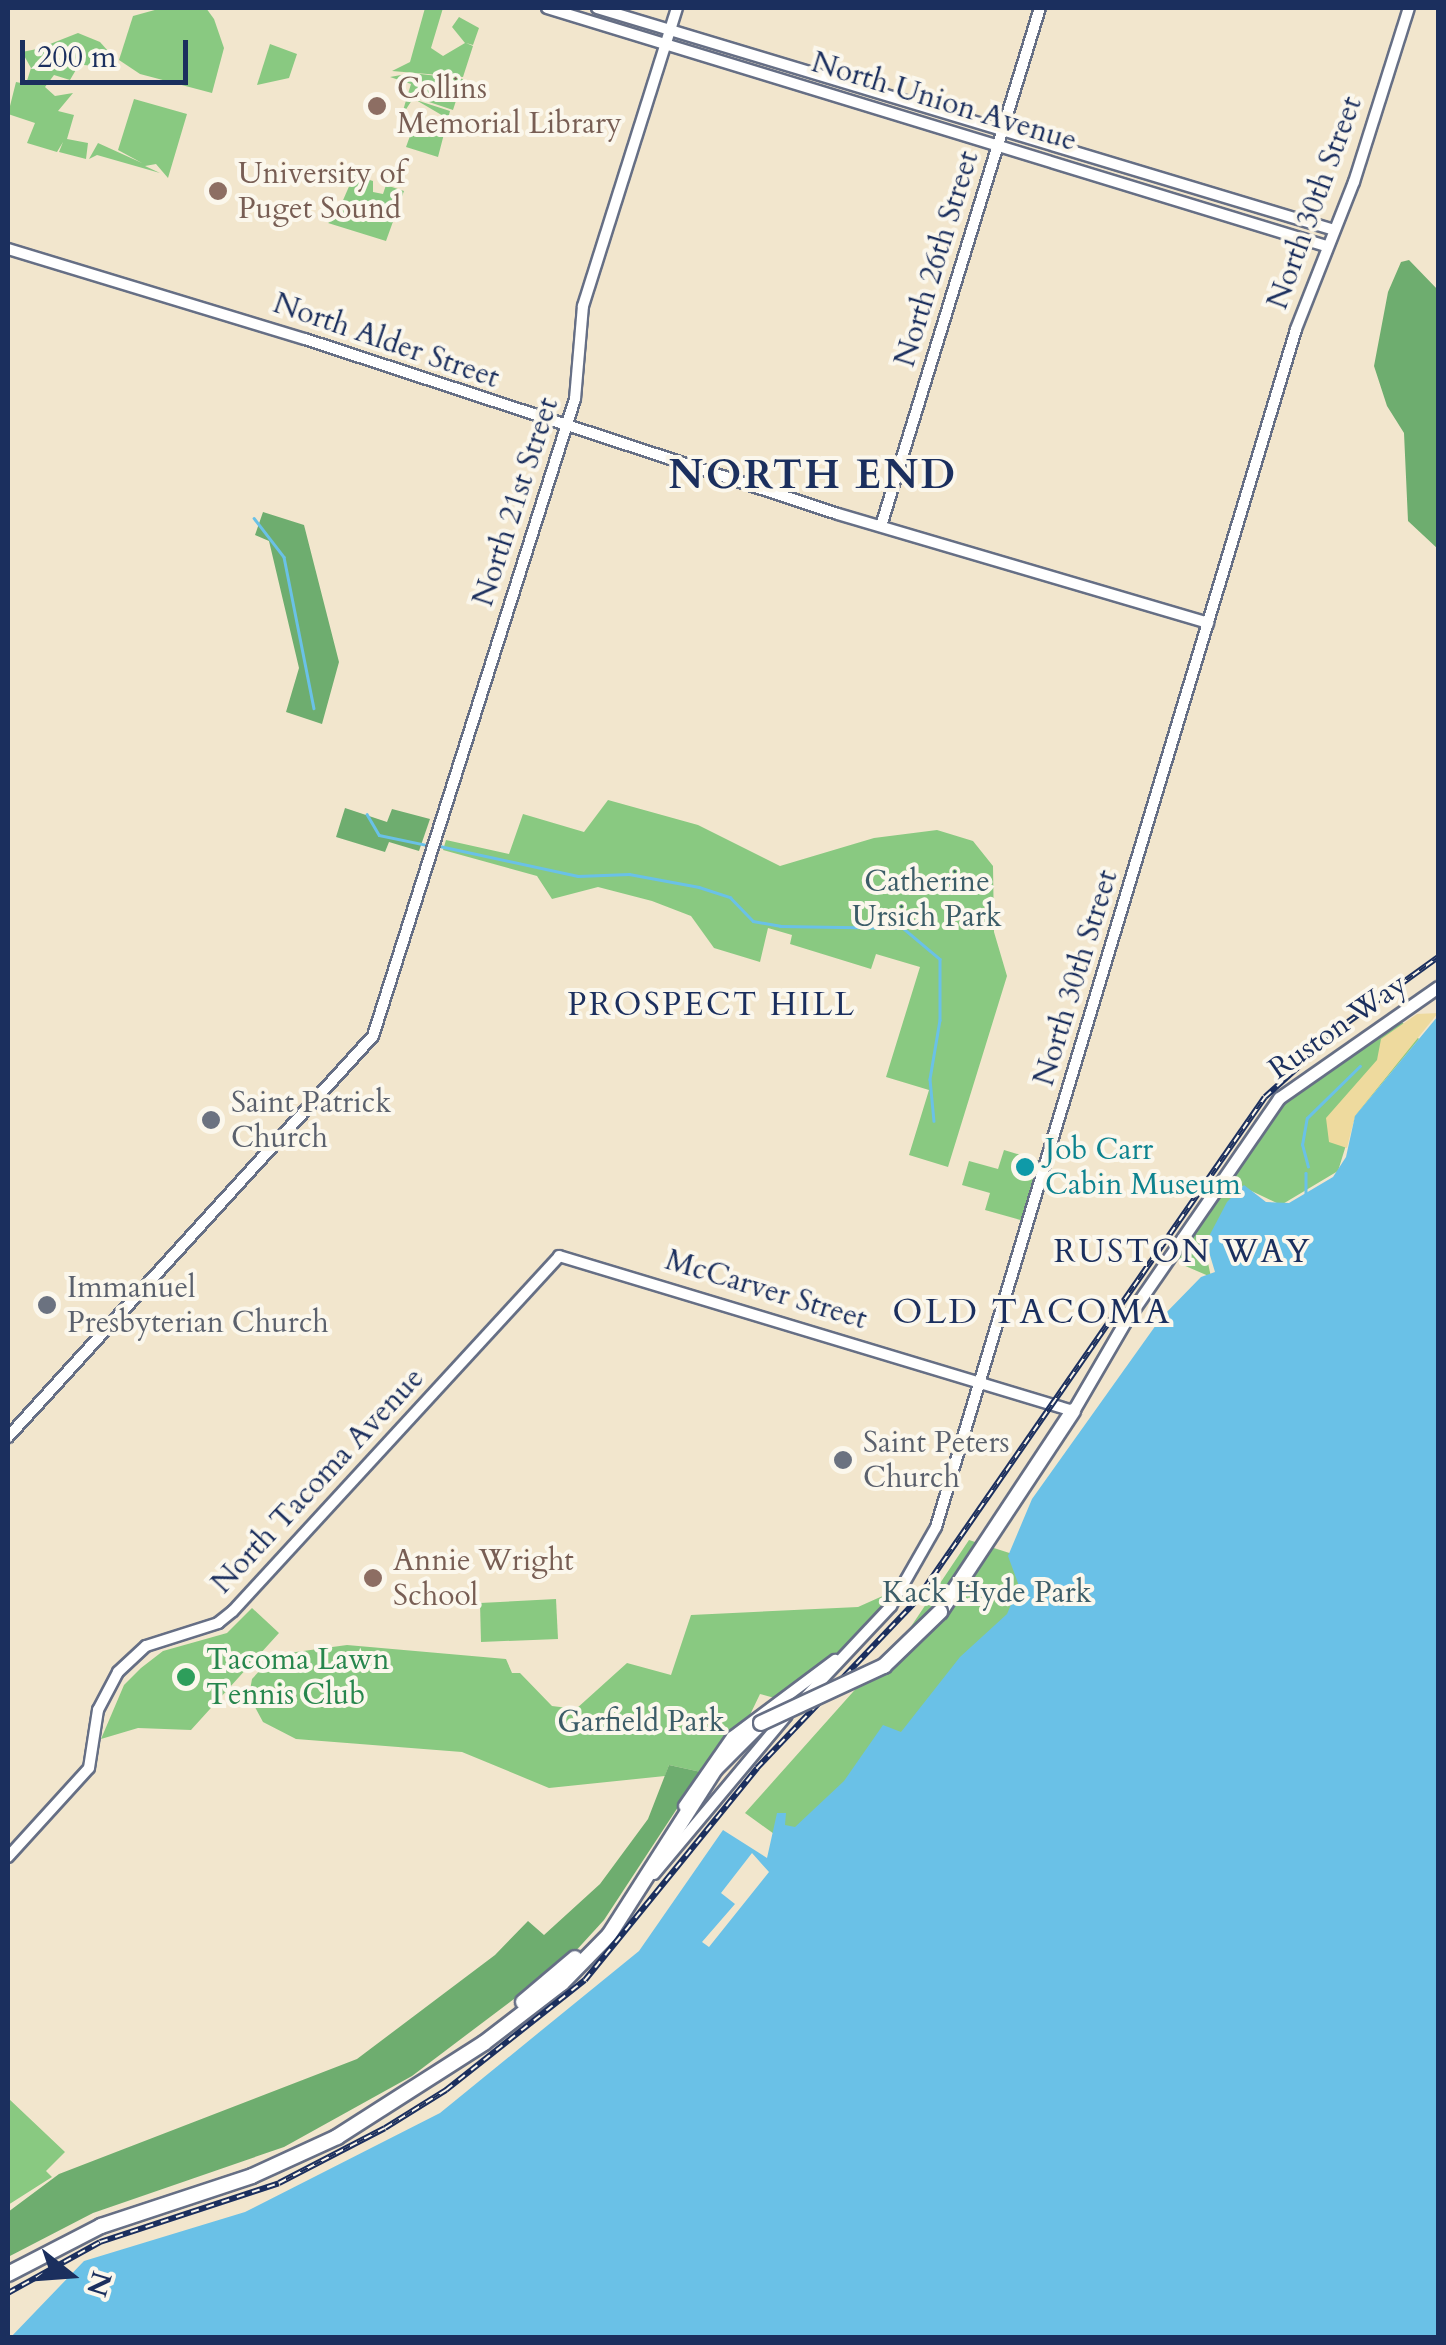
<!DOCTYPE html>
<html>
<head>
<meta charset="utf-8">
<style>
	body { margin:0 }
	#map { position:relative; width:1446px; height:2345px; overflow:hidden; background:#f2e6cd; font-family:Cardo,serif }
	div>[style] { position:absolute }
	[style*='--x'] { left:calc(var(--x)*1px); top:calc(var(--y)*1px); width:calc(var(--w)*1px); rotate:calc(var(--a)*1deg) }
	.green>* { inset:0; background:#89c981 }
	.forest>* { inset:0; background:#6ead6f }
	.sand>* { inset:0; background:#eeda9e }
	.water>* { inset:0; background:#6ac1e7 }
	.pier>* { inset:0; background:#f2e6cd }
	.stream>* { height:2.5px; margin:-1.25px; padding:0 1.25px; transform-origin:1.25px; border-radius:1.25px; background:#6ac1e7 }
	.roads { filter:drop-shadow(2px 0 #666f85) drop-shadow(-2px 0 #666f85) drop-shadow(0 2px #666f85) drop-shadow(0 -2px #666f85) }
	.secondary>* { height:10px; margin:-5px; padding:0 5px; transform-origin:5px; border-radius:5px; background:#fff }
	.primary>* { height:11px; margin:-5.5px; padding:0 5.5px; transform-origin:5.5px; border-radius:5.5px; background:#fff }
	.highway>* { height:14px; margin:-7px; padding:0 7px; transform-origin:7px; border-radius:7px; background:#fff }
	.rail>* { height:6px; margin-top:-3px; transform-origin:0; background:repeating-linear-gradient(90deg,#fbf7ec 0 8px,#1b2f5e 0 16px); box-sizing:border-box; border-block:2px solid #1b2f5e }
	.bridges { filter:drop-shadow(2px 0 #666f85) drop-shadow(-2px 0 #666f85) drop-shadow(0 2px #666f85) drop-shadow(0 -2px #666f85) }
	.highway-bridge>* { height:14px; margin:-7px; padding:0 7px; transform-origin:7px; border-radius:7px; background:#fff }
	.dots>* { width:28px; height:28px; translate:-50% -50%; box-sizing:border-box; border:5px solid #fbf7ec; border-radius:50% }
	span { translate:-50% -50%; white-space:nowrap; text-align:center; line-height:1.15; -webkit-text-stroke:8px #fbf7ec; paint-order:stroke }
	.education-label { font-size:30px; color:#785e54 }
	.left { translate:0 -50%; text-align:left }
	.street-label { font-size:30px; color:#1b2f5e }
	.park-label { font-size:30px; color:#3c5d68 }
	.worship-label { font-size:30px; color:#5b616d }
	.culture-label { font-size:30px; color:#0d838f }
	.leisure-label { font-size:30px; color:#27864d }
	.neighbourhood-label { font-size:32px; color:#1b2f5e; letter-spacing:2.5px }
	.quarter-label { font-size:35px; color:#1b2f5e; letter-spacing:2.5px }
	.district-label { font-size:40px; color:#1b2f5e; font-weight:700; letter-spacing:2.5px }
	.frame { position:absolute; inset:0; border:10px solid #1b2f5e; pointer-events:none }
	.north { position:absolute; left:20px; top:2225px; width:100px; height:100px; -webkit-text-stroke:8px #fbf7ec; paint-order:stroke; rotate:107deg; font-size:28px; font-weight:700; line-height:40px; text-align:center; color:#1b2f5e }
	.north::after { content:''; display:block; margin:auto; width:35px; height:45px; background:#1b2f5e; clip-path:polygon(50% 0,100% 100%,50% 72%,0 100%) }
	.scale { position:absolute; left:20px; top:40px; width:168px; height:45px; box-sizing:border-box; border:5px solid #1b2f5e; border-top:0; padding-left:12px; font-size:30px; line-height:35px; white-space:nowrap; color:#1b2f5e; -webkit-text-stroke:8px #fbf7ec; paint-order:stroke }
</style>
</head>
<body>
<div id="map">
	<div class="green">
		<div style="clip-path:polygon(162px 8px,206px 8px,214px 19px,224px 48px,212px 93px,140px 74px,119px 60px,133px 16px)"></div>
		<div style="clip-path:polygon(425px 8px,443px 8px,431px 48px,443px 56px,465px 43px,452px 27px,459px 17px,479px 28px,473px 45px,466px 43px,473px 46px,463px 77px,392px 71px,410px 62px)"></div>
		<div style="clip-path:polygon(78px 33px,100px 42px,116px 60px,114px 68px,74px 64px,45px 46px)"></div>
		<div style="clip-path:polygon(270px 44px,297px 54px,289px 78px,257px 85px)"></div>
		<div style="clip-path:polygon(42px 48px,77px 68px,70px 80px,54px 75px,45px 87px,55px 96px,73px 93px,58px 111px,74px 115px,67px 139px,88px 143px,86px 159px,59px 152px,63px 142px,57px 152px,27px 143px,35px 123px,8px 114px,16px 82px,26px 84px,31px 68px,22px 52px)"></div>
		<div style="clip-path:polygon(412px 73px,463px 79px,453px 110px,414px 97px,401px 117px,411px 84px,390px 77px)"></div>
		<div style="clip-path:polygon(134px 99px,187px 114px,168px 178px,156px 164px,145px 166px,160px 173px,97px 155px,89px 159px,98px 143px,142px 163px,118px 150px)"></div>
		<div style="clip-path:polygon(416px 100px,450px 111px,438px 157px,406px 147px,415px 122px,438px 129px,445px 117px)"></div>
		<div style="clip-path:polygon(354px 175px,373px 181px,373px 192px,383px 194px,386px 185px,404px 191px,386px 241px,328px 223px,343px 214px,337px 214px)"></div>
		<div style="clip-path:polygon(608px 800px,698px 825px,780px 866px,874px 838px,937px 830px,973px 841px,993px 866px,994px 932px,1007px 976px,948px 1167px,909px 1155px,929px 1090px,886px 1077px,920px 967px,876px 954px,871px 969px,790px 944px,792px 935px,768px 928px,760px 962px,714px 948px,691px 916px,652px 901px,598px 887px,552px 899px,537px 876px,443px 850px,446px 840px,509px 854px,523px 814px,584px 832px)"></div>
		<div style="clip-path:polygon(1399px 1019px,1419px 1039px,1355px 1116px,1338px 1171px,1281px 1205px,1241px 1186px,1205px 1249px,1211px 1277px,1183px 1265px,1175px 1253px,1282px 1103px)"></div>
		<div style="clip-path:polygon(1004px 1150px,1041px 1161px,1024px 1221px,985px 1210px,990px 1193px,962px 1185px,969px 1161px,998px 1169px)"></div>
		<div style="clip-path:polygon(969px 1540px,1065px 1571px,788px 1844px,745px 1813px,910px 1628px)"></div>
		<div style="clip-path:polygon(896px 1590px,847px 1650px,778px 1699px,760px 1694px,748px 1719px,701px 1772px,669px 1765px,665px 1776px,549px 1788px,462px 1752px,296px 1739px,263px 1722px,249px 1696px,252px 1679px,274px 1655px,347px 1645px,506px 1659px,512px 1673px,520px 1673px,552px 1706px,576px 1709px,627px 1663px,671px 1675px,691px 1615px,858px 1607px)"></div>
		<div style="clip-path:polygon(556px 1599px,558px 1639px,481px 1642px,480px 1603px)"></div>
		<div style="clip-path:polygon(252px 1608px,279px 1633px,191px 1730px,138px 1728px,101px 1739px,124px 1685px,141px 1668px,163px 1651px,227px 1633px)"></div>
		<div style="clip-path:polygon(8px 2098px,65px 2152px,46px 2171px,52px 2177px,8px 2205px)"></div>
	</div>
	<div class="forest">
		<div style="clip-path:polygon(1409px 260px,1438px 290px,1438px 549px,1408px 521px,1404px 433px,1387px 406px,1374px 366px,1388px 292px,1401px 262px)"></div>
		<div style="clip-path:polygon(263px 512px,304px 525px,339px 662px,322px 724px,286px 712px,299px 668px,269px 541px,255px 535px)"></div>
		<div style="clip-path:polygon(345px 808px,387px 822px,392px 809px,430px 819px,419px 851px,389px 842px,385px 852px,336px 837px)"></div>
		<div style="clip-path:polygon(669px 1765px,701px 1772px,604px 1920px,572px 1955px,412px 2076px,284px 2147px,93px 2213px,8px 2257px,8px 2212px,59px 2174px,357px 2059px,495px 1955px,528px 1921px,544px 1935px,600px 1884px,648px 1819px)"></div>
	</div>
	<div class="sand">
		<div style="clip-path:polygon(1438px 1013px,1355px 1116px,1347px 1148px,1329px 1142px,1326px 1118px,1377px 1060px,1381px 1039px,1417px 1014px)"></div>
	</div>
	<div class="water">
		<div style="clip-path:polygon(1438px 1016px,1438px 2337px,10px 2338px,84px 2261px,245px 2212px,440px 2113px,639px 1951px,723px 1830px,767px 1858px,777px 1813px,786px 1813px,785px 1825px,795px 1827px,844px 1781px,883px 1725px,901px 1732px,960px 1657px,1007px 1614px,1019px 1586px,1008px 1556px,1032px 1499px,1161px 1318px,1201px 1277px,1215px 1272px,1206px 1242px,1227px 1202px,1244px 1185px,1266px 1202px,1289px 1203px,1333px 1177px,1346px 1157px,1355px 1116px)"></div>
	</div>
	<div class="pier">
		<div style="clip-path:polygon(752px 1853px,769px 1872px,709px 1947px,702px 1942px,735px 1904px,721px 1893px)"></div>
	</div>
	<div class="stream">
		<div style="--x:254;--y:518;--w:49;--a:52.4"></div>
		<div style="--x:284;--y:557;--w:154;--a:78.8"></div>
		<div style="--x:367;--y:814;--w:24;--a:60"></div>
		<div style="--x:379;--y:835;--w:49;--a:11.8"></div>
		<div style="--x:435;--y:845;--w:146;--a:12.2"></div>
		<div style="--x:578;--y:876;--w:51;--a:-2.2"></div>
		<div style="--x:629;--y:874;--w:71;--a:10.5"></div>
		<div style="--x:699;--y:887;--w:33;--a:18"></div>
		<div style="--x:730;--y:897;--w:33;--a:46"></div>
		<div style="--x:753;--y:921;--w:27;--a:10"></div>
		<div style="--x:780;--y:926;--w:123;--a:0.9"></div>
		<div style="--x:903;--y:928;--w:48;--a:40"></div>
		<div style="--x:940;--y:959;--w:61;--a:90"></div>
		<div style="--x:940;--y:1020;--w:60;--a:99.6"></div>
		<div style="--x:930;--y:1079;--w:42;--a:84.6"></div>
		<div style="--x:1308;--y:1167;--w:23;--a:-105"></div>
		<div style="--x:1302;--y:1145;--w:27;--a:-80"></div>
		<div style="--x:1307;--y:1118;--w:74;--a:-44.5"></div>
		<div style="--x:1306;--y:1173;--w:21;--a:90"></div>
	</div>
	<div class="roads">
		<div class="secondary">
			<div style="--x:547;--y:8;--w:815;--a:16.99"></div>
			<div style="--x:597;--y:8;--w:770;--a:16.76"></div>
			<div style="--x:8;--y:249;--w:310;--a:16.9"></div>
			<div style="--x:305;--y:339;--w:561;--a:18.18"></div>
			<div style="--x:838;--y:514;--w:386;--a:16.4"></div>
			<div style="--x:881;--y:526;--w:542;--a:-72.94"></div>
			<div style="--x:8;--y:1437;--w:542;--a:-47.69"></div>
			<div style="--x:373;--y:1036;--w:668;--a:-72.41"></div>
			<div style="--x:575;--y:399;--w:93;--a:-85.1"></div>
			<div style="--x:583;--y:306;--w:312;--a:-72.5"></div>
			<div style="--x:800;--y:1703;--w:133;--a:-46.8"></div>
			<div style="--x:891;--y:1606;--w:91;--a:-60.3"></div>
			<div style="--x:936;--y:1527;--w:1251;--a:-73.27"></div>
			<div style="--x:1296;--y:329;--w:158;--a:-68.5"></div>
			<div style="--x:1354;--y:182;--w:182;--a:-72.5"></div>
			<div style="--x:684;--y:1806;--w:84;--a:-55.2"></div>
			<div style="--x:732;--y:1737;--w:129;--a:-36.8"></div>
			<div style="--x:8;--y:1857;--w:120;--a:-47.7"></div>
			<div style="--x:89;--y:1768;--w:59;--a:-81.2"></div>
			<div style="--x:98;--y:1710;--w:43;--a:-62.2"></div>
			<div style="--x:118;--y:1672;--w:38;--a:-43"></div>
			<div style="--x:146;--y:1646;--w:76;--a:-17.7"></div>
			<div style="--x:218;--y:1623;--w:19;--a:-39"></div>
			<div style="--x:233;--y:1611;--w:482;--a:-47.4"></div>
			<div style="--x:559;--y:1256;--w:537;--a:16.78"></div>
			<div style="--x:654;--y:1874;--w:207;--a:-50.1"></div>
		</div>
		<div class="primary">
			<div style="--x:1073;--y:1411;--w:105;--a:-59.8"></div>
			<div style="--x:1126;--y:1320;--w:270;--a:-55.4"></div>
			<div style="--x:1279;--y:1098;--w:194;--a:-34.9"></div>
		</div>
		<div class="highway">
			<div style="--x:940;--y:1612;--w:241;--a:-56.5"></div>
			<div style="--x:523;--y:2002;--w:68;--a:-40.2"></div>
			<div style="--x:8;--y:2274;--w:105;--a:-27.3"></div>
			<div style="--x:101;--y:2226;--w:159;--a:-18.3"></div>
			<div style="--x:252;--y:2176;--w:94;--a:-24.6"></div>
			<div style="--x:337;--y:2137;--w:174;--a:-32.6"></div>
			<div style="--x:484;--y:2043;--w:98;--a:-37.6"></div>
			<div style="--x:562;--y:1983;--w:67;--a:-45.6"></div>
			<div style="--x:609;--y:1935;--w:198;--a:-57.4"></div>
			<div style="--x:716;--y:1768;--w:64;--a:-45"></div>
		</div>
	</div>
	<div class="rail">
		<div style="--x:8;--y:2293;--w:105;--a:-29"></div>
		<div style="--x:100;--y:2242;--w:188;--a:-18.2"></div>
		<div style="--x:279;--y:2183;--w:119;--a:-27.4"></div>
		<div style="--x:385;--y:2128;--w:72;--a:-31.9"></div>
		<div style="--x:446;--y:2090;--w:177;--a:-38.4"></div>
		<div style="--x:585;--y:1980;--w:273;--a:-50.9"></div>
		<div style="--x:757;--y:1768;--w:229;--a:-46.4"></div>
		<div style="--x:915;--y:1602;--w:614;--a:-55.28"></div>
		<div style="--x:1265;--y:1097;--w:112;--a:-42.1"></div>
		<div style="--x:1348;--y:1022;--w:111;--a:-35.8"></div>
	</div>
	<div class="bridges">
		<div class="highway-bridge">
			<div style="--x:761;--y:1723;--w:136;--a:-24.9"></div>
			<div style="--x:884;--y:1666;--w:78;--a:-44"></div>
		</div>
	</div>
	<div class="dots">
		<div style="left:377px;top:106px;background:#8d6e63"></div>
		<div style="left:218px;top:191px;background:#8d6e63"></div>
		<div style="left:211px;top:1120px;background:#6b7280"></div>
		<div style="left:1025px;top:1167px;background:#0f9aa8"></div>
		<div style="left:47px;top:1305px;background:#6b7280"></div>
		<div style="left:843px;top:1460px;background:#6b7280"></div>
		<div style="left:373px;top:1578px;background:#8d6e63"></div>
		<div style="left:186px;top:1677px;background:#2e9e5b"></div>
	</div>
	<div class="education-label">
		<span class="left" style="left:397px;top:106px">Collins<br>Memorial Library</span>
		<span class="left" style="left:238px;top:191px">University of<br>Puget Sound</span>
		<span class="left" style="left:393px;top:1578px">Annie Wright<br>School</span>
	</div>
	<div class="street-label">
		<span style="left:944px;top:102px;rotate:17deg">North Union Avenue</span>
		<span style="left:1315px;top:203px;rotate:-70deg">North 30th Street</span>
		<span style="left:937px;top:259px;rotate:-73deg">North 26th Street</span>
		<span style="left:386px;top:341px;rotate:19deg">North Alder Street</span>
		<span style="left:516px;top:502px;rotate:-72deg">North 21st Street</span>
		<span style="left:1076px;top:978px;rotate:-73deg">North 30th Street</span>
		<span style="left:1338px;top:1027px;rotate:-35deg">Ruston Way</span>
		<span style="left:766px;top:1290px;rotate:17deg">McCarver Street</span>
		<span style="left:318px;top:1481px;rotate:-47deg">North Tacoma Avenue</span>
	</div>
	<div class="park-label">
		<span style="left:927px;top:899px">Catherine<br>Ursich Park</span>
		<span style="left:987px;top:1593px">Kack Hyde Park</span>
		<span style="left:641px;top:1722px">Garfield Park</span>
	</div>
	<div class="worship-label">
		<span class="left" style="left:231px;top:1120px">Saint Patrick<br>Church</span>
		<span class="left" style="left:67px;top:1305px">Immanuel<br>Presbyterian Church</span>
		<span class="left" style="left:863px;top:1460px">Saint Peters<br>Church</span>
	</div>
	<div class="culture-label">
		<span class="left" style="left:1045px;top:1167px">Job Carr<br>Cabin Museum</span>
	</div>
	<div class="leisure-label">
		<span class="left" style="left:206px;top:1677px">Tacoma Lawn<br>Tennis Club</span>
	</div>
	<div class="neighbourhood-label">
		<span style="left:712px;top:1005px">PROSPECT HILL</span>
		<span style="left:1183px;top:1252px">RUSTON WAY</span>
	</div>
	<div class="quarter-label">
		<span style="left:1032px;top:1312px">OLD TACOMA</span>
	</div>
	<div class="district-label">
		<span style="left:813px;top:476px">NORTH END</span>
	</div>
	<div class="frame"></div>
	<div class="north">N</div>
	<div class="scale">200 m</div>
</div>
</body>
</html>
